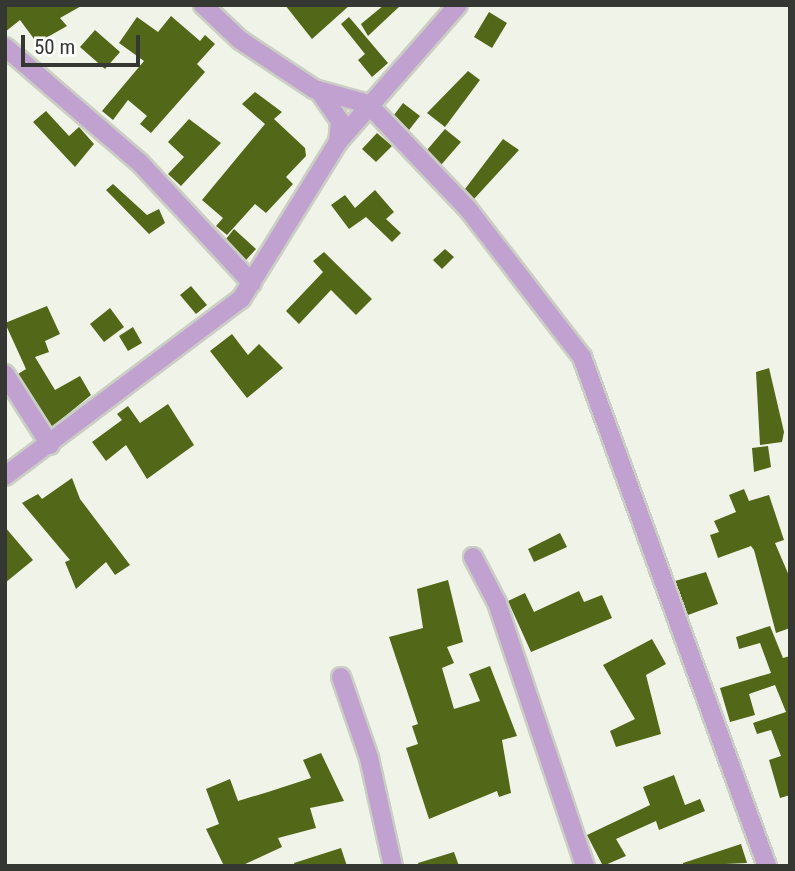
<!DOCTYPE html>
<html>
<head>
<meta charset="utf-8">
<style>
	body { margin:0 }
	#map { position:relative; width:795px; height:871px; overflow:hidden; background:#f0f4e8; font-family:"Roboto Condensed",sans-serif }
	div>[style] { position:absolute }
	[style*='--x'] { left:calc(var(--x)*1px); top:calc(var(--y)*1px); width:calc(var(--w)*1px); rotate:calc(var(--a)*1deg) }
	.building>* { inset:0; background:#536718 }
	.roads { filter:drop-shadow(2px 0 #cbcec4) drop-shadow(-2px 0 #cbcec4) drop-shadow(0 2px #cbcec4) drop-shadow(0 -2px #cbcec4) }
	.minor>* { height:18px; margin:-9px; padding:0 9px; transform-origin:9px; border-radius:9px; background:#c0a1cf }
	span { translate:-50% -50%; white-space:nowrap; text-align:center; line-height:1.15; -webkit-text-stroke:7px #fff; paint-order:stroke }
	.frame { position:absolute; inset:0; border:7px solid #353732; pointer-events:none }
	.scale { position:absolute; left:21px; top:35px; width:119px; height:32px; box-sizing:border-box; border:4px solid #353732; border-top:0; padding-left:9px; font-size:21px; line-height:24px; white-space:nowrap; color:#353732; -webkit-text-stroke:5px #fff; paint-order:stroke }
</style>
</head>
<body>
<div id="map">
	<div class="building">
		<div style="clip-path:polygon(5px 5px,83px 5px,60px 18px,67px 26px,37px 43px,20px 20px,5px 32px)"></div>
		<div style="clip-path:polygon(285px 5px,350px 5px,312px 39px)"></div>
		<div style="clip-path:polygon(384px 5px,401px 5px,368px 36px,361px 24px)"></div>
		<div style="clip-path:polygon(489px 12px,507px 23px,492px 48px,474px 37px)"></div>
		<div style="clip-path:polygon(171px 16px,200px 41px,205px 35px,215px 44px,197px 64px,205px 72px,151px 133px,140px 124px,147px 116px,128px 100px,113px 120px,102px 111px,144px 61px,119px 43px,137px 17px,158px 32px)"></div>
		<div style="clip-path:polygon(349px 17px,388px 63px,372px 77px,358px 60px,365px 54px,341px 24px)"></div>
		<div style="clip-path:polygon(95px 30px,120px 52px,105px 69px,80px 47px)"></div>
		<div style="clip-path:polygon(468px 71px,480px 80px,445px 127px,427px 113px)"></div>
		<div style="clip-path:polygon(255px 92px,282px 112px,274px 119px,305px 148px,306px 156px,286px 177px,293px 184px,266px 213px,255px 204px,227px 235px,216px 226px,223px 218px,202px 200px,265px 124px,242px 104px)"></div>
		<div style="clip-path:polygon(403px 103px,420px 116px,409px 130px,394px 115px)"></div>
		<div style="clip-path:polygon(46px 111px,69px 136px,79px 127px,94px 144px,75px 167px,33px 122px)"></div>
		<div style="clip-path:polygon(189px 119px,221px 143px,181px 186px,168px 174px,184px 157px,168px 142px)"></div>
		<div style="clip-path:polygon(445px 129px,461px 142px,441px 165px,427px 150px)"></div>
		<div style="clip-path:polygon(377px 133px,392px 146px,376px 162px,362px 149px)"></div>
		<div style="clip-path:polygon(503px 139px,519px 150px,474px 199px,465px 189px)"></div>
		<div style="clip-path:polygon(113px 184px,147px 215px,159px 209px,165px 223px,149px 234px,106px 190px)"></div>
		<div style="clip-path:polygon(375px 190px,394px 212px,386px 219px,401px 233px,392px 242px,366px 217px,349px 229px,331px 205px,345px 195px,355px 208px)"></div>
		<div style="clip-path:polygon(234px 229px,256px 249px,246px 260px,226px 239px)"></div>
		<div style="clip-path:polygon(445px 249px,454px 257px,442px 269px,433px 260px)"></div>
		<div style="clip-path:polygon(324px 252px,372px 299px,356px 315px,331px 290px,299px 324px,286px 311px,323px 272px,313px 261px)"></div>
		<div style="clip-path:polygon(191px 286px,207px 305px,196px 314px,180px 295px)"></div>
		<div style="clip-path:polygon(47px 306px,60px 334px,45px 341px,49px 352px,35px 357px,55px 390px,80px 376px,91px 395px,52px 427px,18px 374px,26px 369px,5px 323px)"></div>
		<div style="clip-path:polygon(110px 308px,124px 327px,104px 342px,90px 324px)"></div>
		<div style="clip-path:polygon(133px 327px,142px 343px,128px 351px,119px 336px)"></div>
		<div style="clip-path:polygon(232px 334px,248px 355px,259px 344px,283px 368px,247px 398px,210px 351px)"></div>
		<div style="clip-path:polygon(769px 368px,784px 432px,782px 442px,760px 445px,756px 372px)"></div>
		<div style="clip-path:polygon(168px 404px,194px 445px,147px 479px,126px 445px,106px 461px,92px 442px,122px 420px,117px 414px,128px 406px,140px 423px)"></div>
		<div style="clip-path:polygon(768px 446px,771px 467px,754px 472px,752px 448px)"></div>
		<div style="clip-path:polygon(72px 478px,80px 499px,130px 565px,115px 575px,106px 562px,76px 589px,65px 562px,70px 560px,22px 503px,38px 494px,42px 499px)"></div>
		<div style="clip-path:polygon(744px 489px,749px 501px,769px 495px,784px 540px,775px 543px,790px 578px,790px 628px,776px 633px,754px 550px,751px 546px,718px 558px,710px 535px,719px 532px,714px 521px,736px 512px,729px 495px)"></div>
		<div style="clip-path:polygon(5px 527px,33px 560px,5px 583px)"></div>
		<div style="clip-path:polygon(560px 533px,567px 547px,534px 562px,528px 549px)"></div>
		<div style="clip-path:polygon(706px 572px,718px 604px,688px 615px,675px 581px)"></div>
		<div style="clip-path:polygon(448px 580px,463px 642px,447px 647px,454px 663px,442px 668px,454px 709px,480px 701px,469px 674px,490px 666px,517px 736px,502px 740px,511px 793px,499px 797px,497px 791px,429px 819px,406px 748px,418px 744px,412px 726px,418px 724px,389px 637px,423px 628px,417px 589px)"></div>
		<div style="clip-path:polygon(579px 591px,584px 602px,602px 595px,612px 618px,531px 652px,508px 601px,525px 593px,534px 612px)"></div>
		<div style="clip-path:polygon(770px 626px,783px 658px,790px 656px,790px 795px,780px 798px,769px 760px,781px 756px,771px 730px,757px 734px,753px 723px,786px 712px,775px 685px,749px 694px,755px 715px,730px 722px,720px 688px,771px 673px,760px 643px,739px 649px,736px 637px)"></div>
		<div style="clip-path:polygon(652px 639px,666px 664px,646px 675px,661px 734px,616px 747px,610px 731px,635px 719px,603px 665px)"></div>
		<div style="clip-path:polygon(321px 753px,344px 801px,310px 808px,316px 828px,278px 838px,282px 847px,241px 866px,224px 866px,206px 829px,219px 824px,206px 789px,230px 779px,238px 801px,268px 792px,311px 778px,303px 760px)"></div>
		<div style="clip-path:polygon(674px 775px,685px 805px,700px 799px,705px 811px,659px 830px,656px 821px,616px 839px,626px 856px,603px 866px,587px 835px,650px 805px,643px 787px)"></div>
		<div style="clip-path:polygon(741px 844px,747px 863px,683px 866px,683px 863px)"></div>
		<div style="clip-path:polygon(341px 848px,347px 866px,295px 866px,294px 863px)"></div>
		<div style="clip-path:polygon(454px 852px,459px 866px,419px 866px,418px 863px)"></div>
	</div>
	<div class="roads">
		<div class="minor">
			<div style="--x:203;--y:5;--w:51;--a:43.4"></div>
			<div style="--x:240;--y:40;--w:89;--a:33.5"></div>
			<div style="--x:314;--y:89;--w:56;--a:15.5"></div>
			<div style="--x:368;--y:104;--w:145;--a:46.4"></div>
			<div style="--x:468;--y:209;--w:187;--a:52.4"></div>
			<div style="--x:582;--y:357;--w:542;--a:70.03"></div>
			<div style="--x:5;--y:47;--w:178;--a:40.7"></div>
			<div style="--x:140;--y:163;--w:164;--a:47"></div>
			<div style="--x:319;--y:91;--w:37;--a:55"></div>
			<div style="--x:340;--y:121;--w:21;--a:95"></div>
			<div style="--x:5;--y:374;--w:84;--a:57.6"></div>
			<div style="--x:5;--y:476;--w:295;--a:-36.9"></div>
			<div style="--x:241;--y:299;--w:185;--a:-58.3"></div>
			<div style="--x:338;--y:142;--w:182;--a:-48.8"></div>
			<div style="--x:473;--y:557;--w:52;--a:62.4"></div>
			<div style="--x:497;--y:603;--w:277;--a:71.5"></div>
			<div style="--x:341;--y:677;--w:86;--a:70.9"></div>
			<div style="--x:369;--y:758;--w:111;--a:77.5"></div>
		</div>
	</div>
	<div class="frame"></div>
	<div class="scale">50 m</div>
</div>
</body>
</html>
